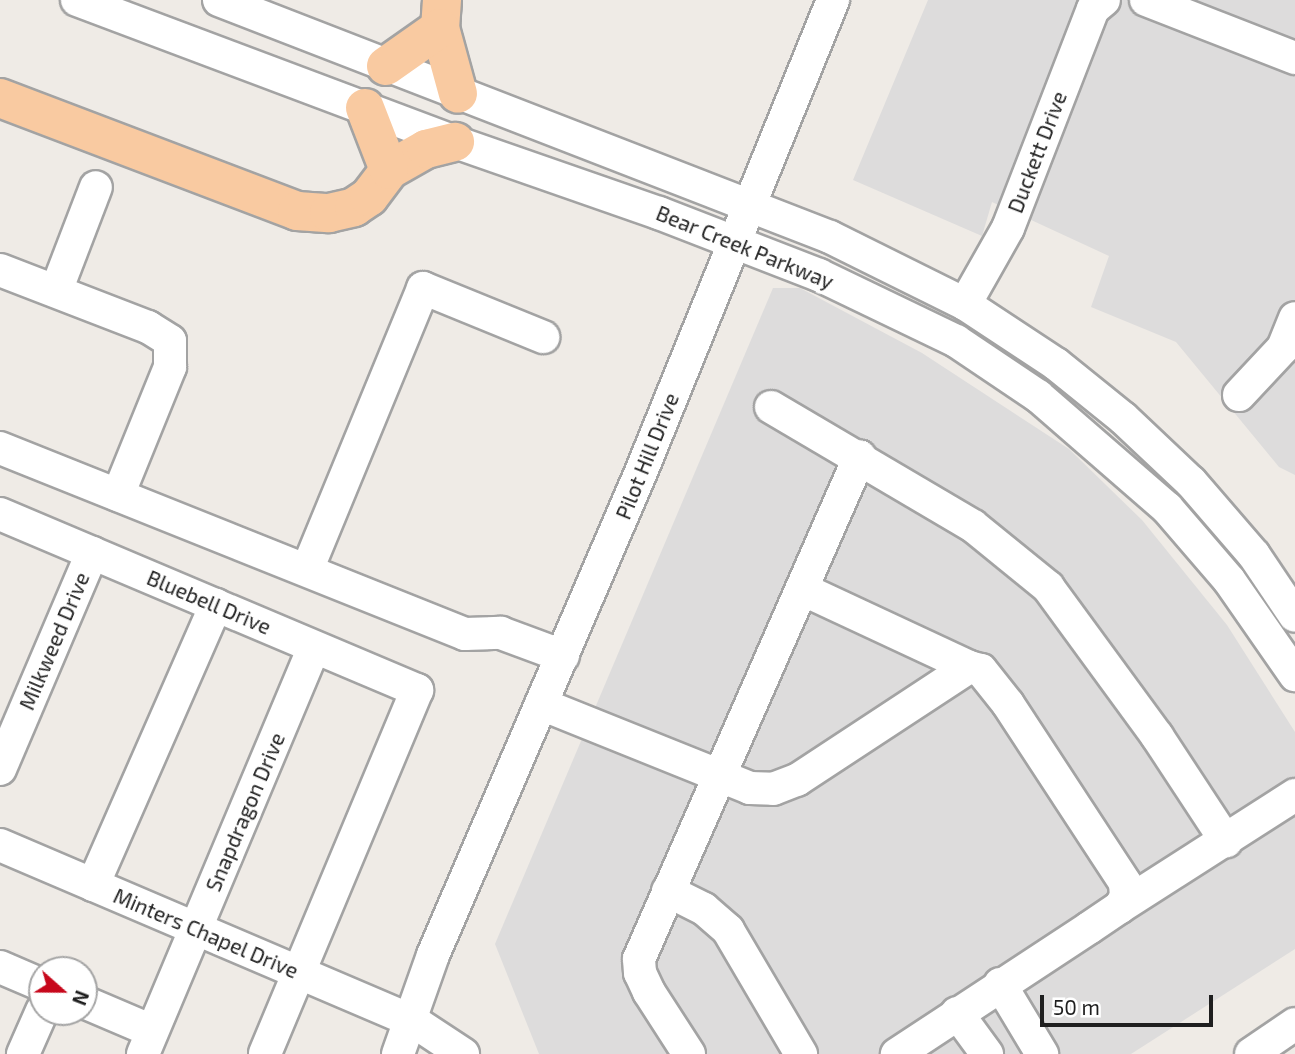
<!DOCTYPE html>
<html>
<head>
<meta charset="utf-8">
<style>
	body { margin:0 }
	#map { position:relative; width:1295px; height:1054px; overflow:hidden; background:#efebe6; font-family:"Exo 2",sans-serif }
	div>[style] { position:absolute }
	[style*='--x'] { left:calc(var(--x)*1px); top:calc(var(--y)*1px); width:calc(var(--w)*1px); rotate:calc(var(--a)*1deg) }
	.residential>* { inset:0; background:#dddcdc }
	.roads { filter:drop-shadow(2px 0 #a3a3a3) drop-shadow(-2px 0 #a3a3a3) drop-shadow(0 2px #a3a3a3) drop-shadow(0 -2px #a3a3a3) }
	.minor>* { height:32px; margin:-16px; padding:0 16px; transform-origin:16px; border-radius:16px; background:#fff }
	.major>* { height:38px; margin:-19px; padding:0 19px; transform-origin:19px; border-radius:19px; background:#f9caa1 }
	span { translate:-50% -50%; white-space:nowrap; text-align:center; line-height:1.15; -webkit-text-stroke:7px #fff; paint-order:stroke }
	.street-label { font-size:21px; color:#1f1f1f }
	.north { position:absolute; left:28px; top:956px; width:70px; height:70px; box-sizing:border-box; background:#fff; border:2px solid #a5a5a5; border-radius:50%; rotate:111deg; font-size:19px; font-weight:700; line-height:28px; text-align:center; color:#1f1f1f }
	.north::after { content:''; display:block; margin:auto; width:24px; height:32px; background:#c7071b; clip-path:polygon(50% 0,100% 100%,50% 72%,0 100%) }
	.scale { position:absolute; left:1040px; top:995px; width:173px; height:32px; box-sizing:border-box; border:4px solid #1f1f1f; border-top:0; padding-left:9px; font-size:21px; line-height:24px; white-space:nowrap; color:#1f1f1f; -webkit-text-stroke:5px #fff; paint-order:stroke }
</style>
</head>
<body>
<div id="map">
	<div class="residential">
		<div style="clip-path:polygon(928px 0,1295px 0,1295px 475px,1279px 467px,1176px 342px,1091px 307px,1109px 256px,992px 202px,982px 236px,853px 180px)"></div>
		<div style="clip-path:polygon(773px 288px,800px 288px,922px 353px,1069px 449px,1142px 520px,1227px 625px,1295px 732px,1295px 949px,1131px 1054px,539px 1054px,495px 944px)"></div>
	</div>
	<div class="roads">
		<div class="minor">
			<div style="--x:77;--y:0;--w:404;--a:20.6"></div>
			<div style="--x:455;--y:142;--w:216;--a:19.2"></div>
			<div style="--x:659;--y:213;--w:172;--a:21.2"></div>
			<div style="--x:819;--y:275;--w:152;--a:25.7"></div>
			<div style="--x:956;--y:341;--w:99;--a:33.9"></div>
			<div style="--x:1038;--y:396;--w:171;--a:41"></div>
			<div style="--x:1167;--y:508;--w:95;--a:49.3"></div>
			<div style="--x:1229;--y:580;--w:116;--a:55.2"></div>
			<div style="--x:219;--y:0;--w:655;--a:21.2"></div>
			<div style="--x:830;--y:237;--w:151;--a:26.4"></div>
			<div style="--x:965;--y:304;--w:109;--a:33.4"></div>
			<div style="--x:1056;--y:364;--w:86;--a:38.9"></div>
			<div style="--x:1123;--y:418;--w:93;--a:43.3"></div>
			<div style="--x:1191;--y:482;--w:96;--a:49.2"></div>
			<div style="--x:1254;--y:555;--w:73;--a:56.1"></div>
			<div style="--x:1146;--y:0;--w:160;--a:21.3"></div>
			<div style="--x:0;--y:270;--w:159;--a:21.1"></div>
			<div style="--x:148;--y:327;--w:26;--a:32"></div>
			<div style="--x:170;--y:341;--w:26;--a:90"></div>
			<div style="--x:170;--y:367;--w:138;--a:112.1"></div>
			<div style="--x:56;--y:291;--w:111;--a:-69"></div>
			<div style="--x:965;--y:304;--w:87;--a:-60.5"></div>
			<div style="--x:1008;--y:228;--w:235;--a:-68.8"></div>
			<div style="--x:1093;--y:9;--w:14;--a:-39"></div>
			<div style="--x:1239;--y:395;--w:64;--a:-46.9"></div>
			<div style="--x:1283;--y:348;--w:32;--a:-68"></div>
			<div style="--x:771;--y:407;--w:234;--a:30.5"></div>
			<div style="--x:973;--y:526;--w:97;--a:39.1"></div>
			<div style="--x:1048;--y:587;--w:185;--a:53.8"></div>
			<div style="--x:1157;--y:736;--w:126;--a:56.7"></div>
			<div style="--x:0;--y:448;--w:501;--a:21.8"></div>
			<div style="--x:465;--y:634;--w:36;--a:-2"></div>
			<div style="--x:501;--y:633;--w:66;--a:20.4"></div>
			<div style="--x:0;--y:514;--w:453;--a:22.9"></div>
			<div style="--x:417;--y:690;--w:394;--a:112.7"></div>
			<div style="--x:307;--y:570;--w:305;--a:-67.6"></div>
			<div style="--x:423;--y:288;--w:130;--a:22.2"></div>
			<div style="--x:802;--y:589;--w:184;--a:25"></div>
			<div style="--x:541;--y:704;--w:225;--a:21.9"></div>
			<div style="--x:750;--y:788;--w:23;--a:2"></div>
			<div style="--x:773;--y:789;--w:26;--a:-21"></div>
			<div style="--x:797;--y:780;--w:206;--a:-33.3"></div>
			<div style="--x:969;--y:667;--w:12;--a:14"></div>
			<div style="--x:981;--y:670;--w:43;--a:51.5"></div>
			<div style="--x:1008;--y:704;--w:214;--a:56.8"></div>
			<div style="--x:1125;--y:883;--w:14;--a:86"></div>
			<div style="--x:1126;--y:897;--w:12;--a:121"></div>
			<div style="--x:1120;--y:907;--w:37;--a:146"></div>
			<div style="--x:1089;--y:928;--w:230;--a:146.7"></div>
			<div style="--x:0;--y:769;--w:235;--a:-66.9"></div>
			<div style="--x:0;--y:845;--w:449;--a:23.1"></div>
			<div style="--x:413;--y:1021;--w:60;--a:33.4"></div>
			<div style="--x:93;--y:885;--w:306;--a:-66.3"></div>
			<div style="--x:668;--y:891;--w:40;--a:26.6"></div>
			<div style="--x:704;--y:909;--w:32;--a:41"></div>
			<div style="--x:728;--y:930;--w:144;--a:59.5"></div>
			<div style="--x:1120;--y:907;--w:208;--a:-32.6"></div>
			<div style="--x:0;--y:967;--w:46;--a:23.2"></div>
			<div style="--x:1000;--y:984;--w:82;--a:59"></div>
			<div style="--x:84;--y:1002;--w:74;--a:23.1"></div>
			<div style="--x:957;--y:1013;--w:51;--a:53.8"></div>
			<div style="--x:23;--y:1054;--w:47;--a:-66.2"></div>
			<div style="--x:143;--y:1054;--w:441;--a:-67.2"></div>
			<div style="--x:398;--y:1054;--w:105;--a:-70.5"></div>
			<div style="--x:433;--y:955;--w:526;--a:-66.7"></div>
			<div style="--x:641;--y:472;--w:510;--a:-67.86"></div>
			<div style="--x:689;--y:1054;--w:74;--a:-122.8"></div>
			<div style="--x:649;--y:992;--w:21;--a:-115"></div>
			<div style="--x:640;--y:973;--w:14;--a:-94"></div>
			<div style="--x:639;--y:959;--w:549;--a:-66.28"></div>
			<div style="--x:1251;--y:1054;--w:53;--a:-34.3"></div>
		</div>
		<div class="major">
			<div style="--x:442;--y:0;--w:28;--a:94"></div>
			<div style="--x:440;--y:28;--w:68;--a:74.7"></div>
			<div style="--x:386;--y:66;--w:66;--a:-35.1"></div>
			<div style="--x:0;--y:98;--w:318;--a:20.8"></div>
			<div style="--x:297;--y:211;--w:32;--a:4"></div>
			<div style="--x:329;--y:213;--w:26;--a:-13"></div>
			<div style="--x:354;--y:207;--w:18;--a:-34"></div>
			<div style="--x:369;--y:197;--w:34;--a:-53"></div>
			<div style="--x:389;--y:170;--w:43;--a:-29.6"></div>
			<div style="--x:426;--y:149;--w:30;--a:-14"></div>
			<div style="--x:365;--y:108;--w:66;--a:68.8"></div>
		</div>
	</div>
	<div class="street-label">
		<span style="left:1037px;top:152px;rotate:-69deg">Duckett Drive</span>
		<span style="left:745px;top:247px;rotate:22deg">Bear Creek Parkway</span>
		<span style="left:647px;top:456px;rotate:-68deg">Pilot Hill Drive</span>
		<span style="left:209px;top:602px;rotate:23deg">Bluebell Drive</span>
		<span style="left:54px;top:641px;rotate:-67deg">Milkweed Drive</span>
		<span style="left:245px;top:812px;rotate:-67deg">Snapdragon Drive</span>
		<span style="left:206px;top:933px;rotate:23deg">Minters Chapel Drive</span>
	</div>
	<div class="north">N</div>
	<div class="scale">50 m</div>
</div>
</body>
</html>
